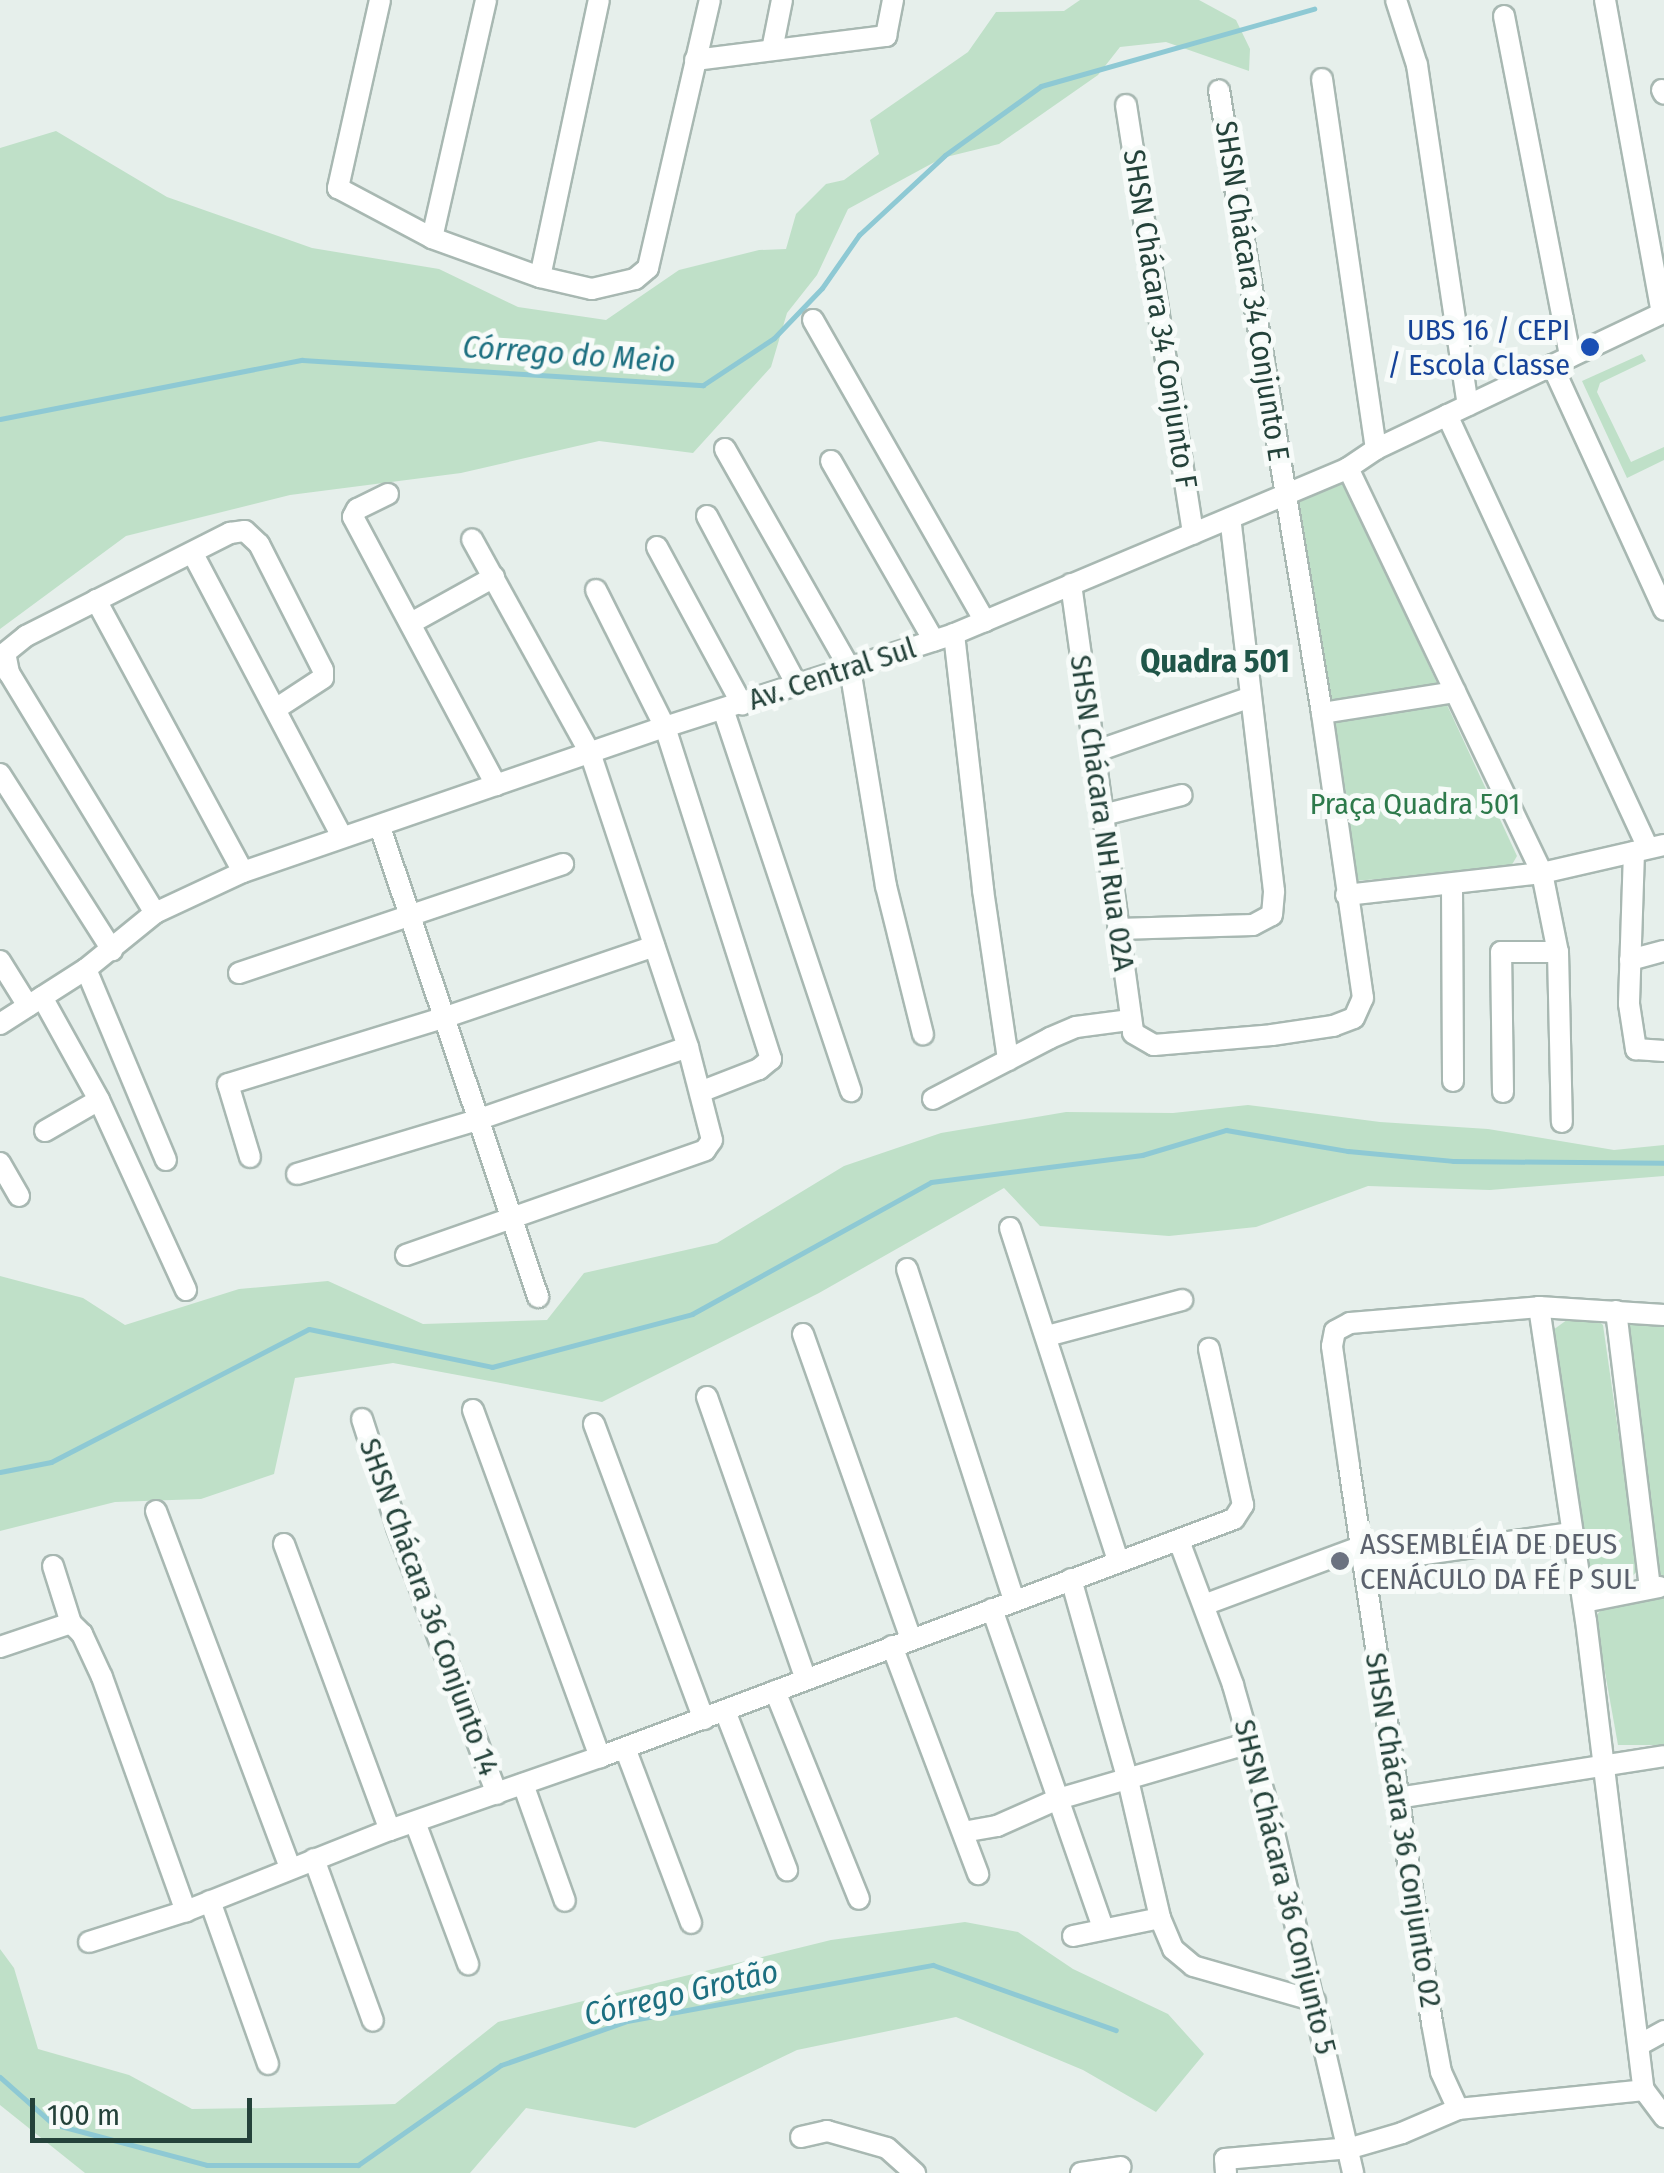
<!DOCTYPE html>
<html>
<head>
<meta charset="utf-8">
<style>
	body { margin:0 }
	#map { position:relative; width:1664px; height:2173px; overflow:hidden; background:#e6efeb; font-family:"Fira Sans Condensed",sans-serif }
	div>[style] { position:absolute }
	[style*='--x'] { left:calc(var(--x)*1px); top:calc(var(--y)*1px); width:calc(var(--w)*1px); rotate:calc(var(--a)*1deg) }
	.green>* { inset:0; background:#bfe0c8 }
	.stream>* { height:5px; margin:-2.5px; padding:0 2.5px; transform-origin:2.5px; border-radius:2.5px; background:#8ec9d4 }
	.roads { filter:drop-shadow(2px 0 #a8b8b2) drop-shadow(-2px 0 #a8b8b2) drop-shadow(0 2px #a8b8b2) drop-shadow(0 -2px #a8b8b2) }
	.minor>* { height:20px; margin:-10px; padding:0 10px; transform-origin:10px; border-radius:10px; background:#fff }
	.dots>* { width:28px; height:28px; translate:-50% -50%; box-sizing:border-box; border:5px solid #f7fbf9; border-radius:50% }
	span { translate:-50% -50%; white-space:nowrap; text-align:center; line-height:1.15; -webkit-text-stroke:10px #f7fbf9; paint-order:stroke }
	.street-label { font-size:30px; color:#24423a }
	.transit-label { font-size:30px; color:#164399 }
	.right { translate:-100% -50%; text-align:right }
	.park-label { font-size:30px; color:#2d7a4b }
	.worship-label { font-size:30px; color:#5b616d }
	.left { translate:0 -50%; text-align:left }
	.water-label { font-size:32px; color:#1c6f80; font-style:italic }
	.neighbourhood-label { font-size:32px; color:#1f5548; font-weight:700 }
	.scale { position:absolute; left:30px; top:2098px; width:222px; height:45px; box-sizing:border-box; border:5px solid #24423a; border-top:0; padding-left:12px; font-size:30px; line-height:35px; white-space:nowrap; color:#24423a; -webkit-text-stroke:8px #f7fbf9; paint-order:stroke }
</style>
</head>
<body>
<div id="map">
	<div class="green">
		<div style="clip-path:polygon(1080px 0,1199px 0,1236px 20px,1250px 49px,1249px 71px,1166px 42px,1120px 47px,1098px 75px,999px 144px,942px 158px,848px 209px,817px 275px,787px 313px,771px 367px,693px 453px,599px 441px,461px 473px,290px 495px,126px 536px,0 629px,0 148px,56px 131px,167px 197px,312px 248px,439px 269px,518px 307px,606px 320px,679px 270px,759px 250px,786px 249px,796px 214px,826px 184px,844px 180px,879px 154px,870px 120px,968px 52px,996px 12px,1064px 11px)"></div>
		<div style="clip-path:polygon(1642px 354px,1646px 361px,1600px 383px,1597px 392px,1631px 462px,1664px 447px,1664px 460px,1627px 478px,1582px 381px)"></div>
		<div style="clip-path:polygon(1341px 476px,1517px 856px,1510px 868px,1354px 881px,1303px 533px,1293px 498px)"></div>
		<div style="clip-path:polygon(1248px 1105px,1380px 1122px,1488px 1129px,1614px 1150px,1664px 1145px,1664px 1176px,1490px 1190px,1368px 1186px,1256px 1227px,1169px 1236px,1040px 1226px,1004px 1188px,819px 1293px,602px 1402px,393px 1363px,295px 1378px,274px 1474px,201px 1499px,115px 1502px,0 1531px,0 1276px,83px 1298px,125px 1325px,239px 1289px,328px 1281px,423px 1324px,547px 1320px,584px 1273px,717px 1243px,844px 1166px,941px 1133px,1066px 1112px,1173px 1113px)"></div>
		<div style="clip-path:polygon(1571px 1317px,1595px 1318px,1603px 1325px,1638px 1570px,1629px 1580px,1604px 1584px,1591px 1577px,1553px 1330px)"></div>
		<div style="clip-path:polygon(1627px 1323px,1664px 1323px,1664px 1576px,1657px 1573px)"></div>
		<div style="clip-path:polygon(1664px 1593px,1664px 1745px,1618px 1745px,1595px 1617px,1610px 1600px)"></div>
		<div style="clip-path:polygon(965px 1922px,1018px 1932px,1073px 1969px,1168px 2014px,1204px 2054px,1156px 2112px,1083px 2070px,956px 2017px,797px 2050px,635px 2128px,526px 2108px,470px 2173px,85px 2173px,0 2105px,0 1949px,14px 1968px,38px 2049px,129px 2075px,192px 2109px,263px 2108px,395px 2104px,498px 2022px,831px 1940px)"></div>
	</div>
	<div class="stream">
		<div style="--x:0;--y:419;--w:308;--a:-11.1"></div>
		<div style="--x:302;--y:360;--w:402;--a:3.6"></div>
		<div style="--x:703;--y:385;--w:85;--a:-33.5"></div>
		<div style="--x:774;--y:338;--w:69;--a:-46.2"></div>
		<div style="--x:822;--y:288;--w:65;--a:-55.1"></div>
		<div style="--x:859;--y:235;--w:117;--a:-42.9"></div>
		<div style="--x:945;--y:155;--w:118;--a:-35.7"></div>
		<div style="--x:1041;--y:86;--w:284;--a:-15.8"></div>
		<div style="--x:0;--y:1472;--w:52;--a:-11.1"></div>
		<div style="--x:51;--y:1462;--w:290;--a:-27.3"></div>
		<div style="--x:309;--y:1329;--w:187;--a:11.7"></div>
		<div style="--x:492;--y:1367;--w:207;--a:-14.8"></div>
		<div style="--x:692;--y:1314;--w:273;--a:-28.9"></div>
		<div style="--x:931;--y:1182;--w:213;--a:-7.3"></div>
		<div style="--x:1142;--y:1155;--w:88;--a:-16.6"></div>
		<div style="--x:1226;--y:1130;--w:124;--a:9.8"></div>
		<div style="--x:1348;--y:1151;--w:105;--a:5.4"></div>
		<div style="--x:1453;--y:1161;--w:211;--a:0.5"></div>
		<div style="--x:0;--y:2077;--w:71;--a:41.6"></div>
		<div style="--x:53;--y:2124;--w:159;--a:14.9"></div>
		<div style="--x:207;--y:2165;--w:151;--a:0"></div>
		<div style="--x:358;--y:2165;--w:174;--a:-35"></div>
		<div style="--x:501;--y:2065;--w:133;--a:-19.2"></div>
		<div style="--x:627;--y:2021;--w:311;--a:-10.4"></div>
		<div style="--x:933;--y:1965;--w:194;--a:19.6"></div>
	</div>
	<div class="roads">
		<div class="minor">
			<div style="--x:380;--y:0;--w:193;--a:102.6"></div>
			<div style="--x:338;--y:188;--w:106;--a:28"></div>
			<div style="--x:432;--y:238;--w:115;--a:19.9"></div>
			<div style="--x:540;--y:277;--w:53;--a:13"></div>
			<div style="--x:592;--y:289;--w:44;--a:-13.1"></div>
			<div style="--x:635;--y:279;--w:17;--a:-40"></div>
			<div style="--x:648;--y:268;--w:275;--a:-77"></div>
			<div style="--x:1396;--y:0;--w:68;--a:72.1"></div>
			<div style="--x:1417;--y:65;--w:344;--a:81.5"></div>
			<div style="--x:1605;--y:0;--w:318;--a:79.7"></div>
			<div style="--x:1504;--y:16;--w:347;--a:79"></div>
			<div style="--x:772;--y:50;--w:51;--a:-78.7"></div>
			<div style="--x:695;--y:60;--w:193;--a:-7.2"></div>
			<div style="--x:886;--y:36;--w:37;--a:-79"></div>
			<div style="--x:1322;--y:79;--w:374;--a:81.7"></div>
			<div style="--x:1662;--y:90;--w:4;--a:63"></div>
			<div style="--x:1126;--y:105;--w:434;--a:81.1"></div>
			<div style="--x:432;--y:238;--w:244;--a:-77.2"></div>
			<div style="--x:540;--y:277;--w:283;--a:-78"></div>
			<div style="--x:813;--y:320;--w:347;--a:60.3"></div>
			<div style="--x:1552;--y:365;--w:269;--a:65.4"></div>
			<div style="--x:1447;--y:415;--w:477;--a:65.1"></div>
			<div style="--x:725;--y:449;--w:253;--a:60.4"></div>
			<div style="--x:850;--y:669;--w:220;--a:80.6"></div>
			<div style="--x:886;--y:886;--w:153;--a:76"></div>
			<div style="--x:831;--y:461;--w:207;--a:60.2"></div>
			<div style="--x:1348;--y:468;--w:449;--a:64.4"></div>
			<div style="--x:1542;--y:873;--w:81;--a:78.6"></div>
			<div style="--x:1558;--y:952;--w:170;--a:88.7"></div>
			<div style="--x:388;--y:494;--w:34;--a:154"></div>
			<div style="--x:357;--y:509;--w:9;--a:117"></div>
			<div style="--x:353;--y:517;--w:304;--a:61.9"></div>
			<div style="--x:707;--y:516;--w:191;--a:62"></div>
			<div style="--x:657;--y:547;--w:179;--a:61.6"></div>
			<div style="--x:193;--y:554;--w:320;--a:62.2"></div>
			<div style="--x:1071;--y:584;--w:453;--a:82.1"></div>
			<div style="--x:1133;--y:1033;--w:24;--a:30"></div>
			<div style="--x:1154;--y:1045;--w:118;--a:-4.8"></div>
			<div style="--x:1272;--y:1035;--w:62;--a:-8.4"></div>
			<div style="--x:1333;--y:1026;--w:22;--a:-21"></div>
			<div style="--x:1354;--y:1018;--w:22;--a:-66"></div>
			<div style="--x:1363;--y:998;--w:288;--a:-98.2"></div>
			<div style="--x:1322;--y:713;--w:631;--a:-99.39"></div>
			<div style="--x:596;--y:590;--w:153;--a:63.3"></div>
			<div style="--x:665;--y:727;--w:349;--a:72.3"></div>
			<div style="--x:771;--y:1059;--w:16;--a:140"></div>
			<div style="--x:759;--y:1069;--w:63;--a:158.7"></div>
			<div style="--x:96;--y:600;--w:309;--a:61.6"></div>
			<div style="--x:411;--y:623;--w:95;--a:-29"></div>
			<div style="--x:954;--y:634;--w:258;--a:83.5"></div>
			<div style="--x:983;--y:890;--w:172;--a:81.6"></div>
			<div style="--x:723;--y:709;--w:403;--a:71.5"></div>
			<div style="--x:1322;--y:713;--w:135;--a:-9"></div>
			<div style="--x:1094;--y:752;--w:166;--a:-19.3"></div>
			<div style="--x:0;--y:774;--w:209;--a:57.5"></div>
			<div style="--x:1103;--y:815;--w:81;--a:-14.2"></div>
			<div style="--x:380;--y:827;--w:496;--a:71.4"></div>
			<div style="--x:1634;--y:852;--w:152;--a:91.9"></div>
			<div style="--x:1629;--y:1004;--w:46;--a:81.2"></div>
			<div style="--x:1636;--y:1049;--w:28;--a:4"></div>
			<div style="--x:1452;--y:886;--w:195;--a:89.7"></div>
			<div style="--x:1346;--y:895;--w:197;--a:-6.4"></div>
			<div style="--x:1542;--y:873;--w:125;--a:-12.9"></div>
			<div style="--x:155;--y:913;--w:281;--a:-121.3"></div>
			<div style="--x:9;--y:673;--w:20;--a:-101"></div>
			<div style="--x:5;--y:653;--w:27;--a:-39"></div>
			<div style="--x:26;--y:636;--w:229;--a:-26.8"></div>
			<div style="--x:230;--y:533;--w:15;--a:-8"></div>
			<div style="--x:245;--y:531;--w:19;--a:43"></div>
			<div style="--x:259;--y:544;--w:141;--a:63.1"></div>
			<div style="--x:323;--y:670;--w:8;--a:90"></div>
			<div style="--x:323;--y:678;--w:55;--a:146.9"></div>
			<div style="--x:1118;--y:929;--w:135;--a:-1.7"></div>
			<div style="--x:1253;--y:925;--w:21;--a:-28"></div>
			<div style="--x:1272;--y:915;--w:24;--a:-85"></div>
			<div style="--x:1274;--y:891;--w:375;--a:-96.7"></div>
			<div style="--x:1630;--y:960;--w:35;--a:-15"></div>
			<div style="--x:0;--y:961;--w:53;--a:58.1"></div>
			<div style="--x:86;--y:969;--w:207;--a:67.3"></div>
			<div style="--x:239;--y:973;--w:342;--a:-18.6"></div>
			<div style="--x:42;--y:997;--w:118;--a:61"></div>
			<div style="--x:99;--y:1100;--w:209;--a:65.4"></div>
			<div style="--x:0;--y:1024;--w:102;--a:-32.6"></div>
			<div style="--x:86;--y:969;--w:89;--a:-39.1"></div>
			<div style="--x:155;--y:913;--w:97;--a:-25"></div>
			<div style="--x:243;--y:872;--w:446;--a:-19"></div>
			<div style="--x:665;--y:727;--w:304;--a:-17.8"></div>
			<div style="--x:954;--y:634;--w:428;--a:-22.8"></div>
			<div style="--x:1348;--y:468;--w:34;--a:-34"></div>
			<div style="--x:1376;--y:449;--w:319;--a:-25.4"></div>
			<div style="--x:1503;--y:1092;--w:140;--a:-90.8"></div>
			<div style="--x:1501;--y:952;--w:57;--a:0"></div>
			<div style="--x:933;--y:1099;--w:132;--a:-27.5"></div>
			<div style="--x:1050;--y:1038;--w:28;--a:-23"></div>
			<div style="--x:1076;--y:1027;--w:53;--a:-7.5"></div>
			<div style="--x:45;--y:1131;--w:62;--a:-29.9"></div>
			<div style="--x:250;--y:1157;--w:76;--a:-106.8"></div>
			<div style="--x:228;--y:1084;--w:225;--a:-17.1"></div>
			<div style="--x:443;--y:1018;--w:223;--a:-18.8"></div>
			<div style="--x:0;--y:1163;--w:38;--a:60"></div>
			<div style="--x:297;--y:1174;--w:188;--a:-16.7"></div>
			<div style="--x:477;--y:1120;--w:223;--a:-19.1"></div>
			<div style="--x:1010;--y:1228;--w:350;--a:72"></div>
			<div style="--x:406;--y:1255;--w:317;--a:-19.3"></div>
			<div style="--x:705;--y:1150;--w:12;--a:-55"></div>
			<div style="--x:712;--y:1140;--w:96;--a:-104.5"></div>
			<div style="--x:688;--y:1047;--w:310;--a:-108.4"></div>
			<div style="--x:590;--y:753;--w:244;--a:-118.9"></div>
			<div style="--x:907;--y:1269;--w:348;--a:72.1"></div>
			<div style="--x:1539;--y:1307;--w:317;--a:81.5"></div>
			<div style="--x:1586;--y:1621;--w:473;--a:83"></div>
			<div style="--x:1616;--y:1311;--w:279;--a:83"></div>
			<div style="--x:803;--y:1334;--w:324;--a:70.5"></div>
			<div style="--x:1047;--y:1336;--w:140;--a:-14.9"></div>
			<div style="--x:707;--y:1397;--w:299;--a:70.7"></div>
			<div style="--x:473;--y:1410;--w:370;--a:69.9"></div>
			<div style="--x:362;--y:1419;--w:114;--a:72"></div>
			<div style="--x:397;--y:1527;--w:285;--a:69.5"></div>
			<div style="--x:594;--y:1424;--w:315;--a:69.6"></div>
			<div style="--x:156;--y:1511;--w:381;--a:69.4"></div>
			<div style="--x:1179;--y:1541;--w:154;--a:69.4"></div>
			<div style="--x:1233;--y:1685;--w:127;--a:74"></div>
			<div style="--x:1268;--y:1807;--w:376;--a:76.9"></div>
			<div style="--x:284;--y:1544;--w:305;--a:69.7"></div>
			<div style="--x:1363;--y:1563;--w:209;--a:-8.2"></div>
			<div style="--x:53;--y:1566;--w:60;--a:72.5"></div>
			<div style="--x:71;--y:1623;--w:16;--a:45"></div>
			<div style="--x:82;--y:1634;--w:47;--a:65.1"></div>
			<div style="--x:102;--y:1677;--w:249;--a:70.3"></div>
			<div style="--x:1071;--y:1579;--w:209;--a:74.2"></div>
			<div style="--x:1128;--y:1780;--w:142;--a:76.9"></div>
			<div style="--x:1160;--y:1918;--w:34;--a:67"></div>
			<div style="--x:1173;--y:1949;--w:26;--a:40"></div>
			<div style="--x:1193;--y:1966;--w:127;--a:16"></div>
			<div style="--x:1584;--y:1602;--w:77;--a:-11.2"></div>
			<div style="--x:1204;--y:1605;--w:166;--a:-20.4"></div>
			<div style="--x:992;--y:1609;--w:338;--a:70.8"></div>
			<div style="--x:892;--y:1646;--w:244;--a:69.3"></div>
			<div style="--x:0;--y:1647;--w:75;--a:-18.7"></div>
			<div style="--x:775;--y:1691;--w:224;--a:68"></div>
			<div style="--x:725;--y:1711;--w:171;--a:68.7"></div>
			<div style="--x:625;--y:1748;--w:187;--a:69.3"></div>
			<div style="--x:523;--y:1784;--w:124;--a:70.3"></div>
			<div style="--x:1397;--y:1798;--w:270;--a:-8.9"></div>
			<div style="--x:415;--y:1822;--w:152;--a:69.5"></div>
			<div style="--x:963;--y:1832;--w:35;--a:-10"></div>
			<div style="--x:997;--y:1826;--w:67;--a:-23.9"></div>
			<div style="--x:1058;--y:1799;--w:200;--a:-16.3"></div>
			<div style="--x:314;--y:1859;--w:172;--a:70"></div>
			<div style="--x:210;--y:1901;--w:173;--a:70.4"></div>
			<div style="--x:1073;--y:1936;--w:89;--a:-11.7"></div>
			<div style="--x:89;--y:1942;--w:102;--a:-17.7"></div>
			<div style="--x:186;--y:1911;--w:219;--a:-21.7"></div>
			<div style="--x:390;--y:1830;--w:222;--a:-19.2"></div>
			<div style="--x:600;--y:1757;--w:677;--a:-20.58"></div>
			<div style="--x:1234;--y:1519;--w:17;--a:-57"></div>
			<div style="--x:1243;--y:1505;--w:160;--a:-102.3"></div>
			<div style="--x:1639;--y:2045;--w:29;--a:-29"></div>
			<div style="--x:1644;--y:2090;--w:34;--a:53"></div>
			<div style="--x:1458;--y:2109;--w:41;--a:-114.7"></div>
			<div style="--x:1441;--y:2072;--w:50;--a:-100.4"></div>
			<div style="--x:1432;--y:2023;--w:563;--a:-98.48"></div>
			<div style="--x:1349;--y:1466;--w:121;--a:-98.1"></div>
			<div style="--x:1332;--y:1346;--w:15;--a:-79"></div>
			<div style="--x:1335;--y:1331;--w:17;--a:-28"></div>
			<div style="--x:1350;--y:1323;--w:190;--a:-4.8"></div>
			<div style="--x:1539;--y:1307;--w:125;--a:3.7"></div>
			<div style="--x:801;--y:2137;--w:27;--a:-13"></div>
			<div style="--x:827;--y:2131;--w:62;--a:15.8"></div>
			<div style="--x:887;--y:2148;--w:38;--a:42"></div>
			<div style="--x:1081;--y:2173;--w:40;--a:-8.5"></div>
			<div style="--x:1226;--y:2173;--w:14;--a:-94"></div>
			<div style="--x:1225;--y:2159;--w:126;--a:-5"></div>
			<div style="--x:1351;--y:2148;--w:53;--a:-16.4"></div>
			<div style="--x:1402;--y:2133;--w:61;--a:-23.2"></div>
			<div style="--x:1458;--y:2109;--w:187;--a:-5.8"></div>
		</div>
	</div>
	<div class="dots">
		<div style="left:1590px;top:347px;background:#1a4fb4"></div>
		<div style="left:1340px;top:1561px;background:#6b7280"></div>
	</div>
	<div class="street-label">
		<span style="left:1252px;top:291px;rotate:81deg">SHSN Chácara 34 Conjunto E</span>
		<span style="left:1160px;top:319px;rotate:81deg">SHSN Chácara 34 Conjunto F</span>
		<span style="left:832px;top:674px;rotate:-18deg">Av. Central Sul</span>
		<span style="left:1102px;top:813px;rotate:82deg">SHSN Chácara NH Rua 02A</span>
		<span style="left:429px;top:1607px;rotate:70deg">SHSN Chácara 36 Conjunto 14</span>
		<span style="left:1403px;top:1830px;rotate:81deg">SHSN Chácara 36 Conjunto 02</span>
		<span style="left:1285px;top:1887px;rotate:76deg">SHSN Chácara 36 Conjunto 5</span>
	</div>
	<div class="transit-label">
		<span class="right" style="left:1570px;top:347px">UBS 16 / CEPI<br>/ Escola Classe</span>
	</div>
	<div class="park-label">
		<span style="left:1415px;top:804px">Praça Quadra 501</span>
	</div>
	<div class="worship-label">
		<span class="left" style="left:1360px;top:1561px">ASSEMBLÉIA DE DEUS<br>CENÁCULO DA FÉ P SUL</span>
	</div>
	<div class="water-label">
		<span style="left:569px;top:354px;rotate:4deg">Córrego do Meio</span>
		<span style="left:681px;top:1993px;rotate:-13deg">Córrego Grotão</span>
	</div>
	<div class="neighbourhood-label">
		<span style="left:1215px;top:661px">Quadra 501</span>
	</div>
	<div class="scale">100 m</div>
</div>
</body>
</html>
